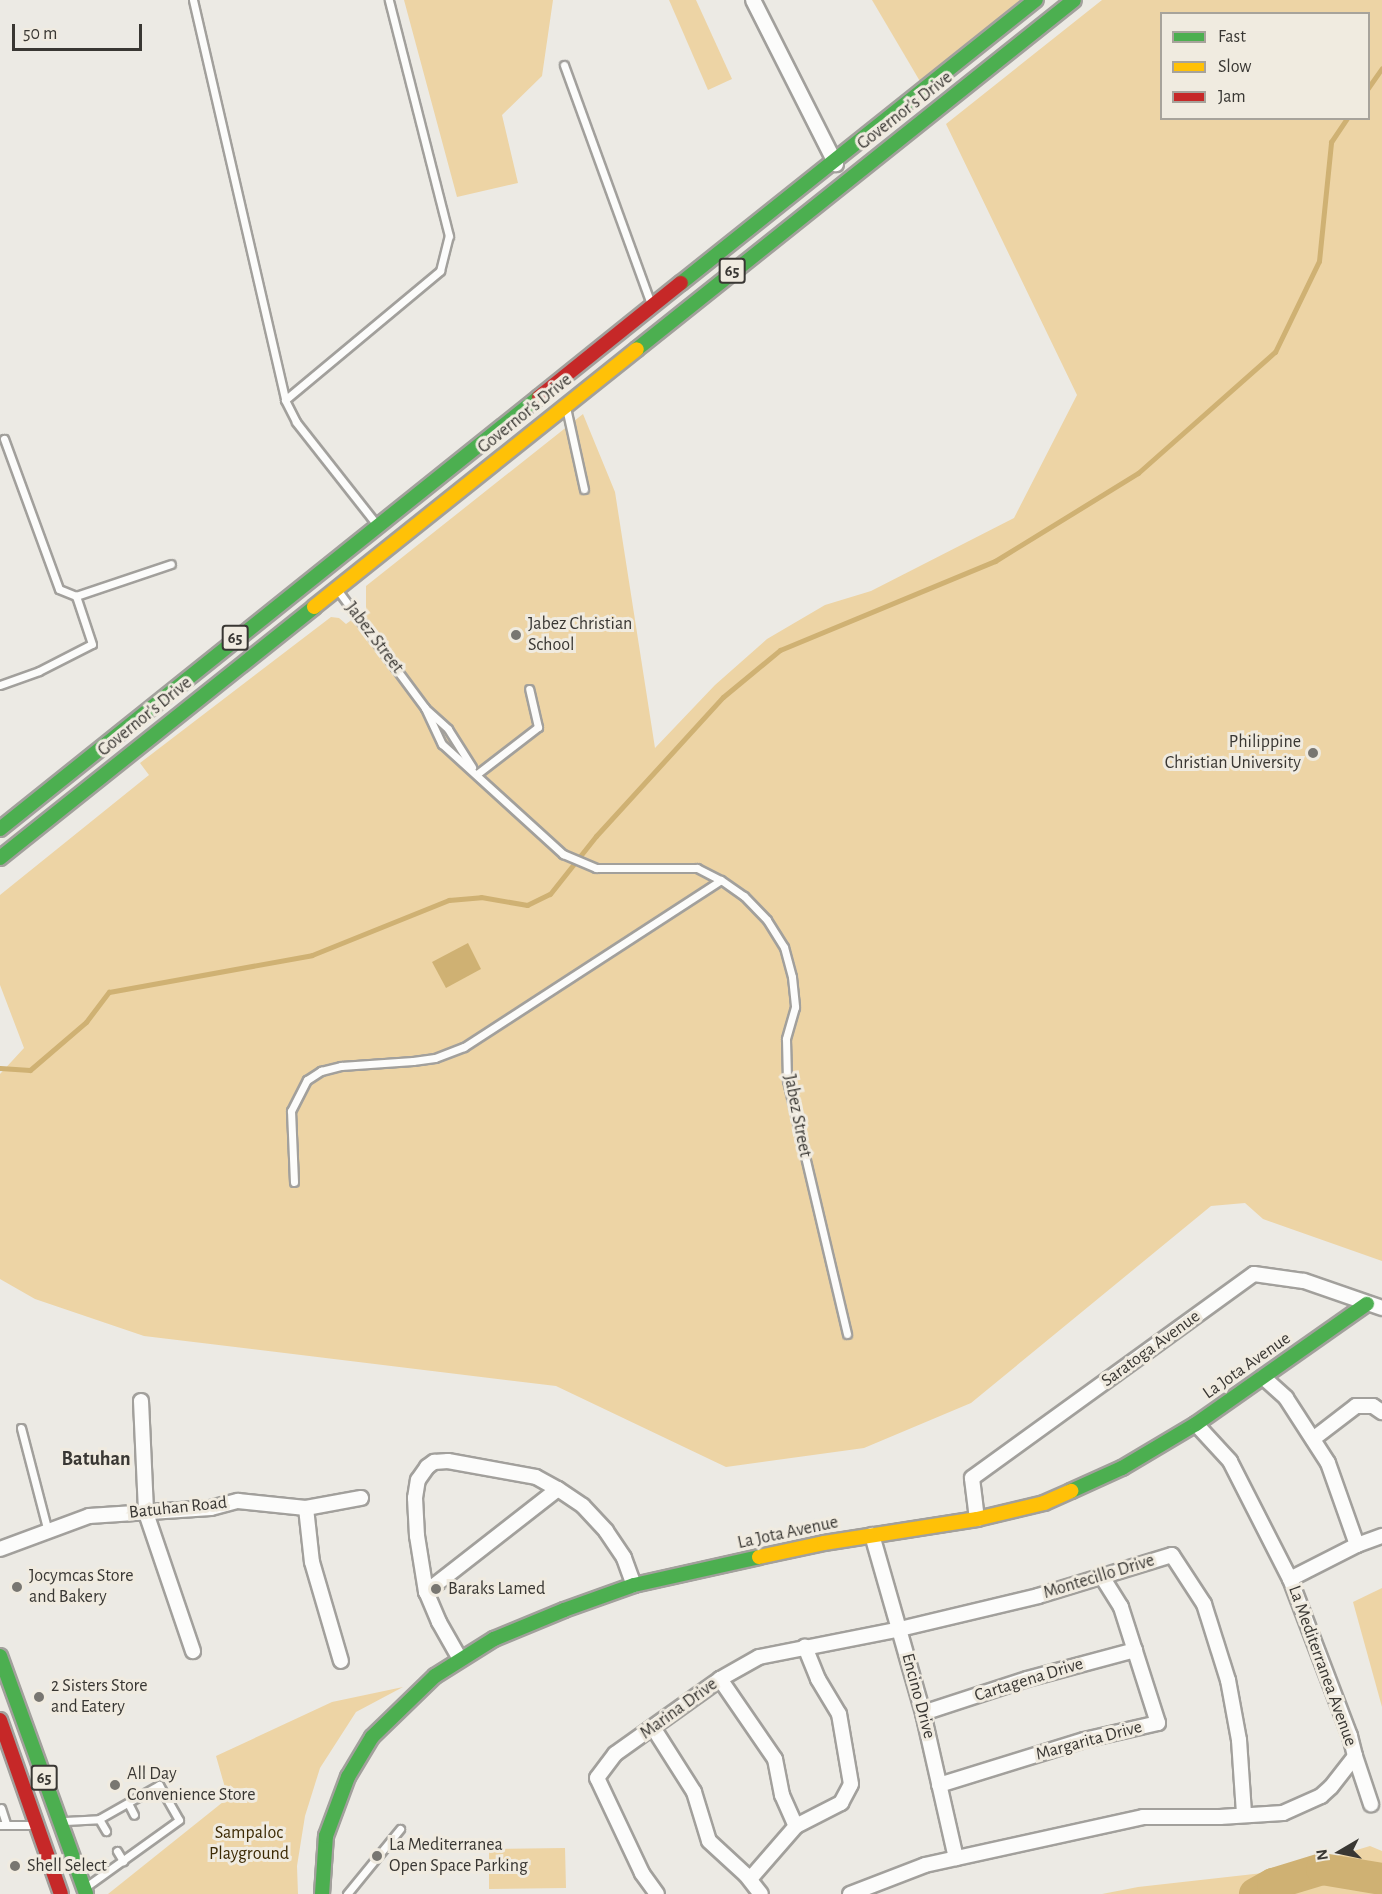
<!DOCTYPE html>
<html>
<head>
<meta charset="utf-8">
<style>
	body { margin:0 }
	#map { position:relative; width:1382px; height:1894px; overflow:hidden; background:#eceae4; font-family:"Alegreya Sans",sans-serif }
	div>[style] { position:absolute }
	[style*='--x'] { left:calc(var(--x)*1px); top:calc(var(--y)*1px); width:calc(var(--w)*1px); rotate:calc(var(--a)*1deg) }
	.green>* { inset:0; background:#edd4a5 }
	.water>* { inset:0; background:#cfb173 }
	.stream>* { height:5px; margin:-2.5px; padding:0 2.5px; transform-origin:2.5px; border-radius:2.5px; background:#cfb173 }
	.river>* { height:32px; margin:-16px; padding:0 16px; transform-origin:16px; border-radius:16px; background:#cfb173 }
	.roads { filter:drop-shadow(2px 0 #a2a09c) drop-shadow(-2px 0 #a2a09c) drop-shadow(0 2px #a2a09c) drop-shadow(0 -2px #a2a09c) }
	.lane>* { height:7px; margin:-3.5px; padding:0 3.5px; transform-origin:3.5px; border-radius:3.5px; background:#fcfcfb }
	.street>* { height:14px; margin:-7px; padding:0 7px; transform-origin:7px; border-radius:7px; background:#fcfcfb }
	.fast>* { height:14px; margin:-7px; padding:0 7px; transform-origin:7px; border-radius:7px; background:#4caf50 }
	.slow>* { height:14px; margin:-7px; padding:0 7px; transform-origin:7px; border-radius:7px; background:#ffc107 }
	.jam>* { height:14px; margin:-7px; padding:0 7px; transform-origin:7px; border-radius:7px; background:#c62828 }
	.dots>* { width:16px; height:16px; translate:-50% -50%; box-sizing:border-box; border:3px solid #f0ebe0; border-radius:50% }
	span { translate:-50% -50%; white-space:nowrap; text-align:center; line-height:1.15; -webkit-text-stroke:6px #f0ebe0; paint-order:stroke }
	.shield-label span { padding:2px 4px; background:#f0ebe0; border:2px solid; border-radius:4px; -webkit-text-stroke-width:0 }
	.shield-label { font-size:16px; color:#393733; font-weight:700 }
	.street-label { font-size:18px; color:#393733 }
	.poi-label { font-size:18px; color:#393733 }
	.left { translate:0 -50%; text-align:left }
	.right { translate:-100% -50%; text-align:right }
	.park-label { font-size:18px; color:#3d2b05 }
	.neighbourhood-label { font-size:20px; color:#393733; font-weight:700 }
	.legend { position:absolute; left:1160px; top:12px; width:210px; height:108px; box-sizing:border-box; background:#f0ebe0; border:2px solid #a7a39b; margin:0; padding:8px 10px; list-style:none; font-size:18px; color:#393733 }
	.legend li { display:flex; align-items:center; gap:12px; height:30px }
	.legend b { width:30px; border:2px solid #a7a39b }
	.north { position:absolute; left:1310px; top:1822px; width:60px; height:60px; -webkit-text-stroke:4px #f0ebe0; paint-order:stroke; rotate:261deg; font-size:16px; font-weight:700; line-height:24px; text-align:center; color:#393733 }
	.north::after { content:''; display:block; margin:auto; width:21px; height:27px; background:#393733; clip-path:polygon(50% 0,100% 100%,50% 72%,0 100%) }
	.scale { position:absolute; left:12px; top:24px; width:130px; height:27px; box-sizing:border-box; border:3px solid #393733; border-top:0; padding-left:8px; font-size:18px; line-height:21px; white-space:nowrap; color:#393733; -webkit-text-stroke:4px #f0ebe0; paint-order:stroke }
</style>
</head>
<body>
<div id="map">
	<div class="green">
		<div style="clip-path:polygon(404px 0,553px 0,542px 76px,502px 115px,518px 183px,457px 197px)"></div>
		<div style="clip-path:polygon(669px 0,696px 0,732px 79px,708px 90px)"></div>
		<div style="clip-path:polygon(872px 0,1022px 0,921px 83px)"></div>
		<div style="clip-path:polygon(evenodd,1102px 0,1382px 0,1382px 1261px,1263px 1219px,1245px 1203px,1211px 1206px,971px 1403px,864px 1448px,726px 1467px,556px 1386px,144px 1336px,35px 1299px,0 1279px,0 1074px,24px 1048px,0 985px,0 895px,149px 775px,140px 763px,331px 617px,339px 618px,346px 624px,357px 616px,366px 608px,366px 586px,583px 414px,615px 492px,655px 748px,715px 685px,767px 639px,825px 605px,871px 591px,1014px 518px,1077px 395px,946px 124px,1102px 0,1162px 14px,1368px 14px,1368px 118px,1162px 118px,1162px 14px)"></div>
		<div style="clip-path:polygon(1382px 1588px,1382px 1707px,1353px 1602px)"></div>
		<div style="clip-path:polygon(403px 1687px,356px 1712px,320px 1768px,305px 1816px,297px 1866px,298px 1894px,108px 1894px,228px 1798px,216px 1756px,332px 1702px)"></div>
		<div style="clip-path:polygon(1370px 1846px,1382px 1851px,1382px 1894px,1102px 1894px,1138px 1887px,1290px 1870px)"></div>
		<div style="clip-path:polygon(565px 1848px,566px 1888px,489px 1889px,489px 1849px)"></div>
	</div>
	<div class="water">
		<div style="clip-path:polygon(468px 943px,481px 969px,446px 988px,432px 962px)"></div>
	</div>
	<div class="stream">
		<div style="--x:1368;--y:88;--w:24;--a:-55"></div>
		<div style="--x:0;--y:1068;--w:30;--a:4"></div>
		<div style="--x:30;--y:1070;--w:74;--a:-40.6"></div>
		<div style="--x:86;--y:1022;--w:38;--a:-53"></div>
		<div style="--x:109;--y:992;--w:206;--a:-10.3"></div>
		<div style="--x:312;--y:955;--w:148;--a:-21.9"></div>
		<div style="--x:449;--y:900;--w:32;--a:-5"></div>
		<div style="--x:481;--y:897;--w:47;--a:9.9"></div>
		<div style="--x:527;--y:905;--w:25;--a:-26"></div>
		<div style="--x:550;--y:894;--w:74;--a:-51.6"></div>
		<div style="--x:596;--y:836;--w:188;--a:-47.6"></div>
		<div style="--x:723;--y:697;--w:74;--a:-39.5"></div>
		<div style="--x:780;--y:650;--w:233;--a:-22.5"></div>
		<div style="--x:995;--y:561;--w:168;--a:-31.6"></div>
		<div style="--x:1138;--y:473;--w:183;--a:-41.5"></div>
		<div style="--x:1275;--y:352;--w:101;--a:-64.2"></div>
		<div style="--x:1319;--y:261;--w:120;--a:-84.2"></div>
		<div style="--x:1331;--y:142;--w:29;--a:-56"></div>
	</div>
	<div class="river">
		<div style="--x:1255;--y:1894;--w:21;--a:-29"></div>
		<div style="--x:1273;--y:1884;--w:51;--a:-17"></div>
		<div style="--x:1322;--y:1869;--w:61;--a:9.5"></div>
	</div>
	<div class="roads">
		<div class="lane">
			<div style="--x:193;--y:0;--w:410;--a:77"></div>
			<div style="--x:285;--y:400;--w:25;--a:63"></div>
			<div style="--x:296;--y:422;--w:126;--a:51.8"></div>
			<div style="--x:564;--y:65;--w:251;--a:70"></div>
			<div style="--x:285;--y:400;--w:202;--a:-39.8"></div>
			<div style="--x:440;--y:271;--w:36;--a:-76"></div>
			<div style="--x:449;--y:236;--w:244;--a:-104.3"></div>
			<div style="--x:567;--y:412;--w:79;--a:77.6"></div>
			<div style="--x:339;--y:592;--w:144;--a:53.4"></div>
			<div style="--x:425;--y:708;--w:31;--a:42"></div>
			<div style="--x:448;--y:729;--w:45;--a:57.7"></div>
			<div style="--x:76;--y:596;--w:100;--a:-18.6"></div>
			<div style="--x:0;--y:685;--w:41;--a:-19.7"></div>
			<div style="--x:39;--y:671;--w:59;--a:-27"></div>
			<div style="--x:92;--y:644;--w:51;--a:-108.4"></div>
			<div style="--x:76;--y:596;--w:18;--a:-158"></div>
			<div style="--x:59;--y:589;--w:160;--a:-110.1"></div>
			<div style="--x:425;--y:708;--w:40;--a:65"></div>
			<div style="--x:442;--y:744;--w:164;--a:42.3"></div>
			<div style="--x:563;--y:854;--w:36;--a:23"></div>
			<div style="--x:596;--y:868;--w:101;--a:0"></div>
			<div style="--x:697;--y:868;--w:27;--a:27"></div>
			<div style="--x:721;--y:880;--w:28;--a:35"></div>
			<div style="--x:744;--y:896;--w:33;--a:46"></div>
			<div style="--x:767;--y:920;--w:32;--a:58"></div>
			<div style="--x:784;--y:947;--w:31;--a:75"></div>
			<div style="--x:792;--y:977;--w:30;--a:84"></div>
			<div style="--x:795;--y:1007;--w:33;--a:106"></div>
			<div style="--x:786;--y:1039;--w:41;--a:88.6"></div>
			<div style="--x:787;--y:1080;--w:261;--a:76.7"></div>
			<div style="--x:477;--y:774;--w:77;--a:-37.6"></div>
			<div style="--x:538;--y:727;--w:39;--a:-103"></div>
			<div style="--x:294;--y:1182;--w:71;--a:-92.4"></div>
			<div style="--x:291;--y:1111;--w:35;--a:-63"></div>
			<div style="--x:307;--y:1080;--w:17;--a:-33"></div>
			<div style="--x:321;--y:1071;--w:21;--a:-14"></div>
			<div style="--x:341;--y:1066;--w:72;--a:-4"></div>
			<div style="--x:413;--y:1061;--w:22;--a:-8"></div>
			<div style="--x:435;--y:1058;--w:31;--a:-21"></div>
			<div style="--x:464;--y:1047;--w:306;--a:-33"></div>
			<div style="--x:21;--y:1428;--w:107;--a:75.4"></div>
			<div style="--x:128;--y:1803;--w:13;--a:63"></div>
			<div style="--x:1;--y:1808;--w:16;--a:72"></div>
			<div style="--x:99;--y:1819;--w:14;--a:60"></div>
			<div style="--x:65;--y:1821;--w:34;--a:-3"></div>
			<div style="--x:99;--y:1819;--w:69;--a:-29.5"></div>
			<div style="--x:159;--y:1785;--w:40;--a:60.3"></div>
			<div style="--x:179;--y:1820;--w:113;--a:144.3"></div>
			<div style="--x:0;--y:1825;--w:33;--a:0"></div>
			<div style="--x:117;--y:1851;--w:12;--a:59"></div>
			<div style="--x:347;--y:1894;--w:84;--a:-50.8"></div>
		</div>
		<div class="street">
			<div style="--x:753;--y:0;--w:184;--a:63.2"></div>
			<div style="--x:1263;--y:1377;--w:31;--a:42"></div>
			<div style="--x:1286;--y:1398;--w:77;--a:57.1"></div>
			<div style="--x:1328;--y:1463;--w:87;--a:70.5"></div>
			<div style="--x:141;--y:1401;--w:112;--a:87.4"></div>
			<div style="--x:146;--y:1513;--w:146;--a:71.2"></div>
			<div style="--x:1313;--y:1439;--w:54;--a:-37.5"></div>
			<div style="--x:1356;--y:1406;--w:17;--a:0"></div>
			<div style="--x:1373;--y:1406;--w:11;--a:34"></div>
			<div style="--x:306;--y:1508;--w:54;--a:83.7"></div>
			<div style="--x:312;--y:1562;--w:103;--a:73.7"></div>
			<div style="--x:977;--y:1519;--w:41;--a:-97"></div>
			<div style="--x:972;--y:1478;--w:348;--a:-35.9"></div>
			<div style="--x:1254;--y:1274;--w:50;--a:8"></div>
			<div style="--x:1304;--y:1281;--w:83;--a:19.1"></div>
			<div style="--x:872;--y:1535;--w:185;--a:74"></div>
			<div style="--x:923;--y:1713;--w:149;--a:77.2"></div>
			<div style="--x:0;--y:1549;--w:95;--a:-20.3"></div>
			<div style="--x:89;--y:1516;--w:122;--a:-3.8"></div>
			<div style="--x:211;--y:1508;--w:28;--a:-15"></div>
			<div style="--x:238;--y:1501;--w:68;--a:5.9"></div>
			<div style="--x:306;--y:1508;--w:56;--a:-10.3"></div>
			<div style="--x:1290;--y:1579;--w:75;--a:-26.9"></div>
			<div style="--x:1357;--y:1545;--w:27;--a:-20"></div>
			<div style="--x:426;--y:1592;--w:167;--a:-38"></div>
			<div style="--x:460;--y:1659;--w:43;--a:-119.6"></div>
			<div style="--x:439;--y:1622;--w:33;--a:-113"></div>
			<div style="--x:426;--y:1592;--w:57;--a:-99.1"></div>
			<div style="--x:417;--y:1536;--w:38;--a:-93"></div>
			<div style="--x:415;--y:1498;--w:18;--a:-81"></div>
			<div style="--x:418;--y:1480;--w:16;--a:-55"></div>
			<div style="--x:427;--y:1467;--w:9;--a:-36"></div>
			<div style="--x:434;--y:1462;--w:14;--a:-4"></div>
			<div style="--x:448;--y:1461;--w:89;--a:10.3"></div>
			<div style="--x:536;--y:1477;--w:25;--a:29"></div>
			<div style="--x:558;--y:1489;--w:30;--a:34"></div>
			<div style="--x:583;--y:1506;--w:34;--a:47"></div>
			<div style="--x:606;--y:1531;--w:32;--a:56"></div>
			<div style="--x:624;--y:1558;--w:29;--a:70"></div>
			<div style="--x:720;--y:1679;--w:97;--a:55.5"></div>
			<div style="--x:775;--y:1759;--w:37;--a:79"></div>
			<div style="--x:782;--y:1795;--w:34;--a:66"></div>
			<div style="--x:923;--y:1713;--w:109;--a:-18.1"></div>
			<div style="--x:1027;--y:1679;--w:112;--a:-15"></div>
			<div style="--x:654;--y:1729;--w:75;--a:57.6"></div>
			<div style="--x:694;--y:1792;--w:51;--a:73"></div>
			<div style="--x:709;--y:1841;--w:50;--a:42.6"></div>
			<div style="--x:746;--y:1875;--w:24;--a:52"></div>
			<div style="--x:1355;--y:1756;--w:51;--a:71.6"></div>
			<div style="--x:939;--y:1785;--w:152;--a:-17.2"></div>
			<div style="--x:1084;--y:1740;--w:76;--a:-12.9"></div>
			<div style="--x:1158;--y:1723;--w:122;--a:-107.7"></div>
			<div style="--x:1121;--y:1607;--w:34;--a:-122"></div>
			<div style="--x:750;--y:1879;--w:70;--a:-49"></div>
			<div style="--x:796;--y:1826;--w:51;--a:-27.1"></div>
			<div style="--x:841;--y:1803;--w:21;--a:-62"></div>
			<div style="--x:851;--y:1784;--w:71;--a:-99.7"></div>
			<div style="--x:839;--y:1714;--w:41;--a:-121"></div>
			<div style="--x:818;--y:1679;--w:35;--a:-112"></div>
			<div style="--x:657;--y:1894;--w:26;--a:-126"></div>
			<div style="--x:642;--y:1873;--w:105;--a:-115.3"></div>
			<div style="--x:597;--y:1778;--w:30;--a:-53"></div>
			<div style="--x:615;--y:1754;--w:129;--a:-35.5"></div>
			<div style="--x:720;--y:1679;--w:45;--a:-29.4"></div>
			<div style="--x:759;--y:1657;--w:144;--a:-11.2"></div>
			<div style="--x:900;--y:1629;--w:142;--a:-13.4"></div>
			<div style="--x:1038;--y:1596;--w:140;--a:-17"></div>
			<div style="--x:1172;--y:1555;--w:59;--a:56.9"></div>
			<div style="--x:1204;--y:1604;--w:80;--a:72.5"></div>
			<div style="--x:1228;--y:1680;--w:61;--a:79.6"></div>
			<div style="--x:1239;--y:1740;--w:74;--a:86.1"></div>
			<div style="--x:850;--y:1894;--w:80;--a:-21.1"></div>
			<div style="--x:925;--y:1865;--w:223;--a:-12.4"></div>
			<div style="--x:1143;--y:1817;--w:77;--a:0"></div>
			<div style="--x:1220;--y:1817;--w:63;--a:-3.6"></div>
			<div style="--x:1283;--y:1813;--w:42;--a:-24.1"></div>
			<div style="--x:1321;--y:1796;--w:13;--a:-42"></div>
			<div style="--x:1331;--y:1787;--w:39;--a:-52"></div>
			<div style="--x:1355;--y:1756;--w:21;--a:-104"></div>
			<div style="--x:1350;--y:1736;--w:168;--a:-110.9"></div>
			<div style="--x:1290;--y:1579;--w:132;--a:-117"></div>
			<div style="--x:1230;--y:1461;--w:50;--a:-132.6"></div>
		</div>
		<div class="fast">
			<div style="--x:681;--y:283;--w:454;--a:-38.6"></div>
			<div style="--x:637;--y:349;--w:559;--a:-38.61"></div>
			<div style="--x:0;--y:829;--w:691;--a:-38.71"></div>
			<div style="--x:0;--y:858;--w:402;--a:-38.6"></div>
			<div style="--x:1071;--y:1491;--w:56;--a:-24.3"></div>
			<div style="--x:1122;--y:1468;--w:86;--a:-30.7"></div>
			<div style="--x:1196;--y:1424;--w:209;--a:-35.1"></div>
			<div style="--x:0;--y:1656;--w:253;--a:70.1"></div>
			<div style="--x:322;--y:1894;--w:58;--a:-86.1"></div>
			<div style="--x:326;--y:1836;--w:63;--a:-69.6"></div>
			<div style="--x:348;--y:1777;--w:47;--a:-59"></div>
			<div style="--x:372;--y:1737;--w:88;--a:-44.1"></div>
			<div style="--x:435;--y:1676;--w:70;--a:-32.1"></div>
			<div style="--x:494;--y:1639;--w:76;--a:-22.5"></div>
			<div style="--x:564;--y:1610;--w:74;--a:-19.7"></div>
			<div style="--x:634;--y:1585;--w:128;--a:-12.6"></div>
		</div>
		<div class="slow">
			<div style="--x:314;--y:607;--w:413;--a:-38.6"></div>
			<div style="--x:759;--y:1557;--w:66;--a:-12.2"></div>
			<div style="--x:824;--y:1543;--w:155;--a:-8.9"></div>
			<div style="--x:977;--y:1519;--w:69;--a:-13.4"></div>
			<div style="--x:1044;--y:1503;--w:30;--a:-24"></div>
		</div>
		<div class="jam">
			<div style="--x:539;--y:397;--w:182;--a:-38.8"></div>
			<div style="--x:0;--y:1720;--w:184;--a:70.7"></div>
		</div>
	</div>
	<div class="dots">
		<div style="left:516px;top:635px;background:#787671"></div>
		<div style="left:1313px;top:753px;background:#787671"></div>
		<div style="left:17px;top:1587px;background:#787671"></div>
		<div style="left:436px;top:1589px;background:#787671"></div>
		<div style="left:39px;top:1697px;background:#787671"></div>
		<div style="left:115px;top:1785px;background:#787671"></div>
		<div style="left:377px;top:1856px;background:#787671"></div>
		<div style="left:15px;top:1866px;background:#787671"></div>
	</div>
	<div class="shield-label">
		<span style="left:732px;top:271px">65</span>
		<span style="left:235px;top:638px">65</span>
		<span style="left:44px;top:1778px">65</span>
	</div>
	<div class="street-label">
		<span style="left:905px;top:111px;rotate:-38deg">Governor's Drive</span>
		<span style="left:525px;top:414px;rotate:-39deg">Governor's Drive</span>
		<span style="left:374px;top:638px;rotate:53deg">Jabez Street</span>
		<span style="left:145px;top:717px;rotate:-39deg">Governor's Drive</span>
		<span style="left:797px;top:1116px;rotate:79deg">Jabez Street</span>
		<span style="left:1151px;top:1349px;rotate:-36deg">Saratoga Avenue</span>
		<span style="left:1247px;top:1366px;rotate:-35deg">La Jota Avenue</span>
		<span style="left:178px;top:1508px;rotate:-6deg">Batuhan Road</span>
		<span style="left:788px;top:1533px;rotate:-12deg">La Jota Avenue</span>
		<span style="left:1099px;top:1577px;rotate:-17deg">Montecillo Drive</span>
		<span style="left:1322px;top:1666px;rotate:70deg">La Mediterranea Avenue</span>
		<span style="left:1029px;top:1680px;rotate:-17deg">Cartagena Drive</span>
		<span style="left:918px;top:1696px;rotate:75deg">Encino Drive</span>
		<span style="left:679px;top:1709px;rotate:-36deg">Marina Drive</span>
		<span style="left:1089px;top:1741px;rotate:-15deg">Margarita Drive</span>
	</div>
	<div class="poi-label">
		<span class="left" style="left:528px;top:635px">Jabez Christian<br>School</span>
		<span class="right" style="left:1301px;top:753px">Philippine<br>Christian University</span>
		<span class="left" style="left:29px;top:1587px">Jocymcas Store<br>and Bakery</span>
		<span class="left" style="left:448px;top:1589px">Baraks Lamed</span>
		<span class="left" style="left:51px;top:1697px">2 Sisters Store<br>and Eatery</span>
		<span class="left" style="left:127px;top:1785px">All Day<br>Convenience Store</span>
		<span class="left" style="left:389px;top:1856px">La Mediterranea<br>Open Space Parking</span>
		<span class="left" style="left:27px;top:1866px">Shell Select</span>
	</div>
	<div class="park-label">
		<span style="left:249px;top:1844px">Sampaloc<br>Playground</span>
	</div>
	<div class="neighbourhood-label">
		<span style="left:96px;top:1459px">Batuhan</span>
	</div>
	<ul class="legend">
	<li><b style="height:8px;background:#4caf50"></b>Fast</li>
	<li><b style="height:8px;background:#ffc107"></b>Slow</li>
	<li><b style="height:8px;background:#c62828"></b>Jam</li>
	</ul>
	<div class="north">N</div>
	<div class="scale">50 m</div>
</div>
</body>
</html>
